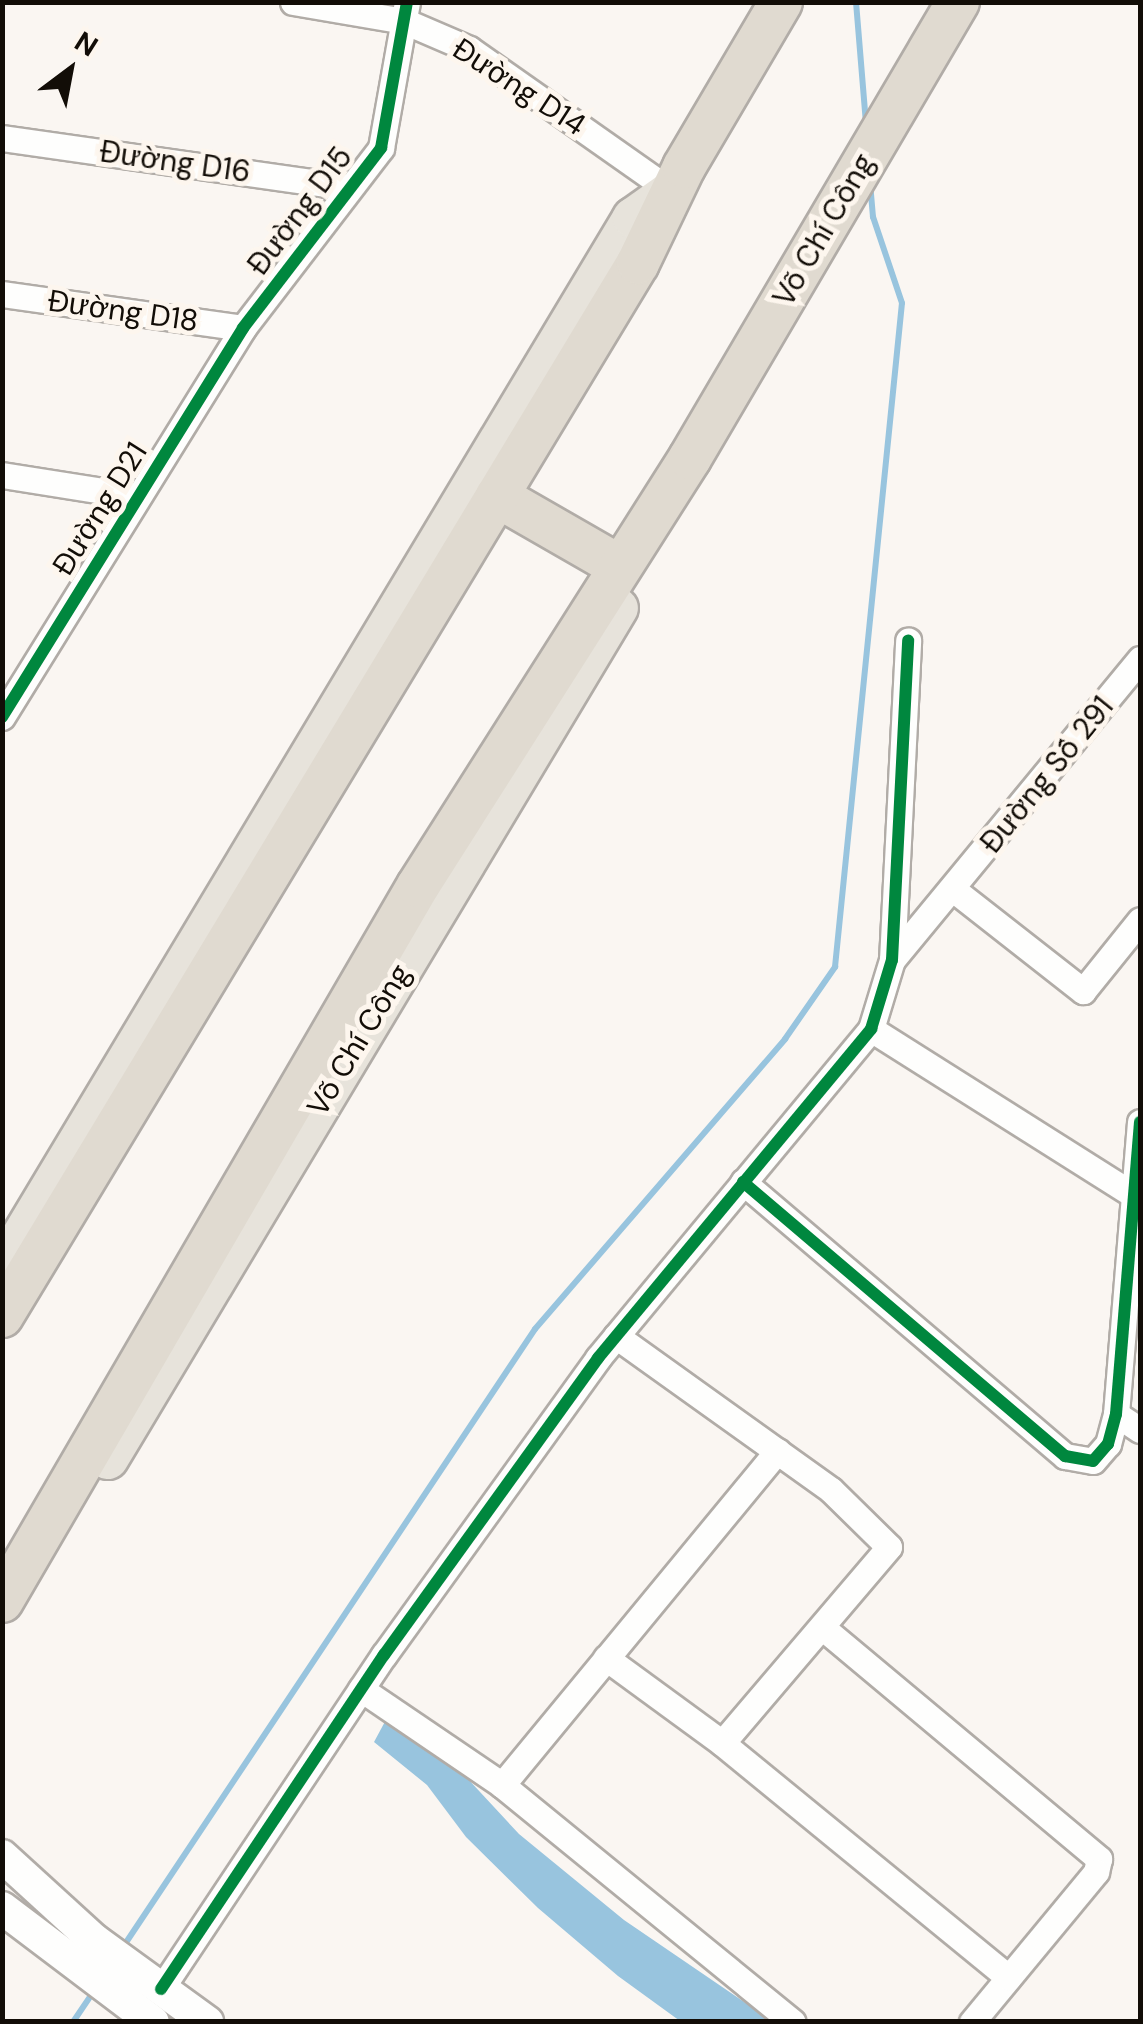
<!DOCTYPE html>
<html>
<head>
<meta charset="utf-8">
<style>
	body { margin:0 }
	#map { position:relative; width:1143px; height:2024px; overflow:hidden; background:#faf6f2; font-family:"DM Sans",sans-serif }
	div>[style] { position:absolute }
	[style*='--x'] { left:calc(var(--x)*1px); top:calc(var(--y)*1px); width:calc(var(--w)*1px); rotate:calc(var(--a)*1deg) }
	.water>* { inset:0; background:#98c4de }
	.stream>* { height:6px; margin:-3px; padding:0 3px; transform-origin:3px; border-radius:3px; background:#98c4de }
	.roads { filter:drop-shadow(2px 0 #b1aca7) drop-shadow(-2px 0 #b1aca7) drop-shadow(0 2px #b1aca7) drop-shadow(0 -2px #b1aca7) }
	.minor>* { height:25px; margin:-12.5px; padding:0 12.5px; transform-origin:12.5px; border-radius:12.5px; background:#fefefd }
	.tertiary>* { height:32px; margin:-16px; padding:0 16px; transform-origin:16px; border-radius:16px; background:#fefefd }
	.primary>* { height:40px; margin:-20px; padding:0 20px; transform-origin:20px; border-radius:20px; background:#e7e3db }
	.trunk>* { height:42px; margin:-21px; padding:0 21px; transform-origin:21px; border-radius:21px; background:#e0dad0 }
	.cycleway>* { height:12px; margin:-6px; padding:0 6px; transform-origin:6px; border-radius:6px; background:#00873e }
	span { translate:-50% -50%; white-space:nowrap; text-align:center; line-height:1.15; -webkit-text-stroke:10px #fdf6ee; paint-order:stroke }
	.street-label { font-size:30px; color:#120d07 }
	.frame { position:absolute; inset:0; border:5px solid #120d07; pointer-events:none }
	.north { position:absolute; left:20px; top:20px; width:100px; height:100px; -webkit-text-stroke:8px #fdf6ee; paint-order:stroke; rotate:32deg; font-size:28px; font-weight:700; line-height:40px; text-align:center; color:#120d07 }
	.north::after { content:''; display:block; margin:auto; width:35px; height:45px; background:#120d07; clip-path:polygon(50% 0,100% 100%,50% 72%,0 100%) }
</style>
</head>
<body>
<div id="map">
	<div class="water">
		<div style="clip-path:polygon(388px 1716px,442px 1751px,519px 1834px,624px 1920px,772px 2021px,680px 2021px,618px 1976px,538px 1908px,466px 1837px,427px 1785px,374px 1742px)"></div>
	</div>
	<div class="stream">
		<div style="--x:856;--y:2;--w:121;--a:85.3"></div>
		<div style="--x:121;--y:1950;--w:746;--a:-56.31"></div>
		<div style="--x:535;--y:1329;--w:383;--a:-49.2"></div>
		<div style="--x:785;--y:1039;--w:88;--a:-55.2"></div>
		<div style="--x:835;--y:967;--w:667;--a:-84.24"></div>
		<div style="--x:902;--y:303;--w:91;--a:-108.6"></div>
		<div style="--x:873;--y:217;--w:32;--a:-95"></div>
		<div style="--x:73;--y:2022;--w:40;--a:-56"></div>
	</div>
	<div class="roads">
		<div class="minor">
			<div style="--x:293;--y:2;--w:113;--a:9.7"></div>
			<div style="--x:404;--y:21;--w:71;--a:23.3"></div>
			<div style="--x:469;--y:49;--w:247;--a:35.1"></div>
			<div style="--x:2;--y:138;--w:349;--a:8.1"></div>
			<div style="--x:2;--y:294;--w:243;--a:8"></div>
			<div style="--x:2;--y:475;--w:135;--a:9"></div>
			<div style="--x:2;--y:717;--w:458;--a:-58.2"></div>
			<div style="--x:243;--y:328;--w:227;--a:-52.5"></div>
			<div style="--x:381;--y:148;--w:148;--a:-79.9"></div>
			<div style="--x:954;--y:890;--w:164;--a:38.1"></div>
			<div style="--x:1083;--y:991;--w:91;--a:-51.2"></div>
			<div style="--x:892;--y:960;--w:390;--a:-50.5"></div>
			<div style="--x:871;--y:1029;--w:309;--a:32.3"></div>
			<div style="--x:743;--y:1182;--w:423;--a:40.4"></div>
			<div style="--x:1065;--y:1456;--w:28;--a:10"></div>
			<div style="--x:1093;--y:1461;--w:23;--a:-49"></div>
			<div style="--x:1108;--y:1444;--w:31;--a:-75"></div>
			<div style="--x:1116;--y:1414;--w:293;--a:-85.3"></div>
			<div style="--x:616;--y:1336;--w:264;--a:35.6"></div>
			<div style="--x:831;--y:1490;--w:81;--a:44.5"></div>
			<div style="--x:889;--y:1547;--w:257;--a:130.4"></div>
			<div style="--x:1116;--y:1414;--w:29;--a:34"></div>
			<div style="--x:823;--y:1628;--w:360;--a:39.9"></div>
			<div style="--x:1099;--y:1859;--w:13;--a:103"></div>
			<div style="--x:1096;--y:1872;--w:195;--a:129.6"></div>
			<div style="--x:606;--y:1658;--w:144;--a:36.2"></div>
			<div style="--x:722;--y:1743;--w:370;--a:39.3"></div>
			<div style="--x:361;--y:1689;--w:171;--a:34.2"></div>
			<div style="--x:502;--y:1785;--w:375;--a:39.2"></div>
			<div style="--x:502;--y:1785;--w:433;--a:-50.5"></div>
			<div style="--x:161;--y:1989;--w:402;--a:-56.3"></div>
			<div style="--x:384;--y:1655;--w:366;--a:-54.2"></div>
			<div style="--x:598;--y:1358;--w:428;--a:-50.3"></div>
			<div style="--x:871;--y:1029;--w:72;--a:-73.1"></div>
			<div style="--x:892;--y:960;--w:320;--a:-87.1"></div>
		</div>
		<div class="tertiary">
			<div style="--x:2;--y:1856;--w:125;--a:42.4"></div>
			<div style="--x:94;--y:1940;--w:140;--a:36"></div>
			<div style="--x:2;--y:1908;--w:189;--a:37.1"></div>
		</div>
		<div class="primary">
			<div style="--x:2;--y:1269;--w:1226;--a:-59.02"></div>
			<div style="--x:633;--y:218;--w:47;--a:-35.4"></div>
			<div style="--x:108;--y:1459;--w:992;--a:-59.07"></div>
		</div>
		<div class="trunk">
			<div style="--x:497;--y:496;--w:138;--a:29.9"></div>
			<div style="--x:2;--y:1316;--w:1230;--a:-58.87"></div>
			<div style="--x:638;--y:263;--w:106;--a:-64.4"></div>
			<div style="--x:684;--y:167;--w:191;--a:-59.5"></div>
			<div style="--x:2;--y:1601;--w:827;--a:-59.81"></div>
			<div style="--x:418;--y:886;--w:507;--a:-57.56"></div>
			<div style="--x:690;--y:458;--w:529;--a:-59.56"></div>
		</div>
	</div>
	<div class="cycleway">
		<div style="--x:2;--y:717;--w:458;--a:-58.2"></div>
		<div style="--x:243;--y:328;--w:227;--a:-52.5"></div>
		<div style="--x:381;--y:148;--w:148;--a:-79.9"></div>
		<div style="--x:743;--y:1182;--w:423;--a:40.4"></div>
		<div style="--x:1065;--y:1456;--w:28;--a:10"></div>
		<div style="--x:1093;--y:1461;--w:23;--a:-49"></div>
		<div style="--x:1108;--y:1444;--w:31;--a:-75"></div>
		<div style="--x:1116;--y:1414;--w:293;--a:-85.3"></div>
		<div style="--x:161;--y:1989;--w:402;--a:-56.3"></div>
		<div style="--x:384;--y:1655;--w:366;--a:-54.2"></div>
		<div style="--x:598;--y:1358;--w:428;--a:-50.3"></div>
		<div style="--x:871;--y:1029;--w:72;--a:-73.1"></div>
		<div style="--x:892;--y:960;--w:320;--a:-87.1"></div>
	</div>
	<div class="street-label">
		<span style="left:519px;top:87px;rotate:33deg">Đường D14</span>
		<span style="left:175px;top:162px;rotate:8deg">Đường D16</span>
		<span style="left:300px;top:211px;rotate:-53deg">Đường D15</span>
		<span style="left:824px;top:230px;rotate:-60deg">Võ Chí Công</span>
		<span style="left:123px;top:311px;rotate:8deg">Đường D18</span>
		<span style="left:100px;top:509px;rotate:-58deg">Đường D21</span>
		<span style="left:1047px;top:775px;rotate:-51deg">Đường Số 291</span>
		<span style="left:359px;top:1040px;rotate:-59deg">Võ Chí Công</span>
	</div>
	<div class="frame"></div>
	<div class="north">N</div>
</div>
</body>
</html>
